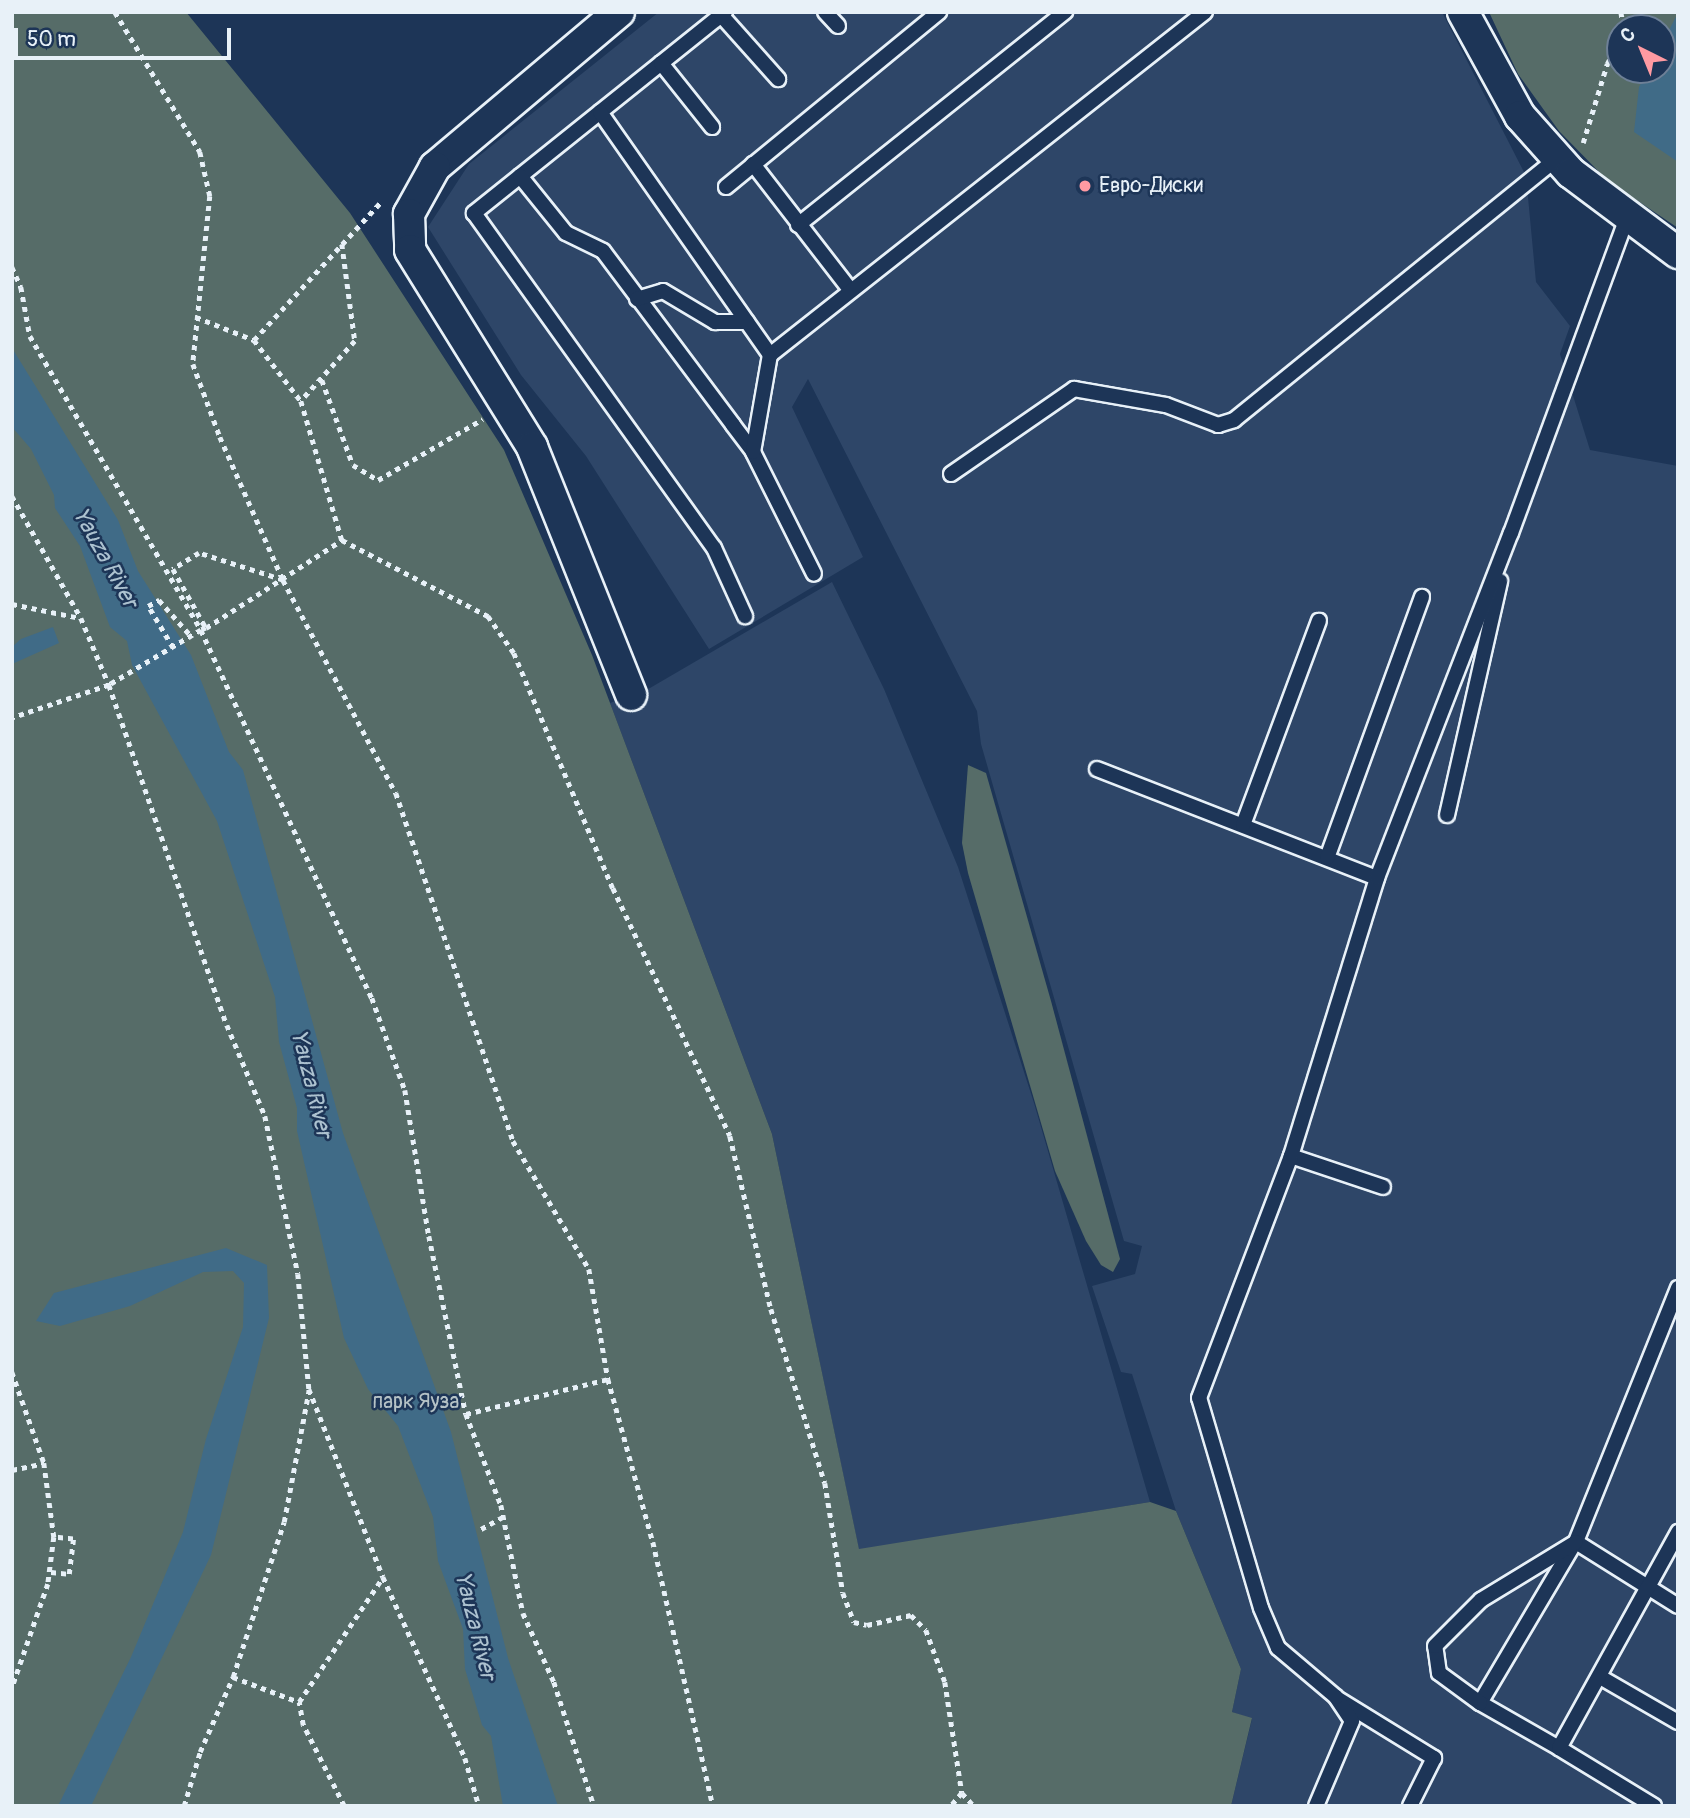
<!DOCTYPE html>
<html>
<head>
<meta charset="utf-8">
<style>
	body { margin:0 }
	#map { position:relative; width:1690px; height:1818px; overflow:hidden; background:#1d3557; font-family:Pangolin,sans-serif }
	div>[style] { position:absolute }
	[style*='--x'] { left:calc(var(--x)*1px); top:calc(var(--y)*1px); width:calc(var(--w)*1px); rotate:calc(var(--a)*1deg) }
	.built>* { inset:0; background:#2e4668 }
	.green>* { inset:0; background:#566c68 }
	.water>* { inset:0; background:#406b87 }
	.path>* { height:4.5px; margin-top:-2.25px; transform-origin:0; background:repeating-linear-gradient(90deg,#e8f1f8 0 5px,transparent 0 10px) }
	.roads { filter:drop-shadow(2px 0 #e8f1f8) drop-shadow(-2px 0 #e8f1f8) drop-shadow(0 2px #e8f1f8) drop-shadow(0 -2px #e8f1f8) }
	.service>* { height:14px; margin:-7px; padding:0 7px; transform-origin:7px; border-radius:7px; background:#1d3557 }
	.minor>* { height:30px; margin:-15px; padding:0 15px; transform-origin:15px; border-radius:15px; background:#1d3557 }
	.dots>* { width:19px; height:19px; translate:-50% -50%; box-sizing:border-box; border:4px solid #1d3557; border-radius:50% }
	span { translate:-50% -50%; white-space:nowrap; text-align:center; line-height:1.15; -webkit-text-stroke:5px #1d3557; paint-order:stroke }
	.poi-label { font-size:21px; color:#e8f1f8 }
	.left { translate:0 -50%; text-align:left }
	.park-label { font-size:21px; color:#b5c2c6 }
	.water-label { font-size:23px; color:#adc2d0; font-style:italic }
	.frame { position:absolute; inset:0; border:14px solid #e8f1f8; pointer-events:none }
	.north { position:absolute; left:1606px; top:14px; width:70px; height:70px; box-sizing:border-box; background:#1d3557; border:2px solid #6e8097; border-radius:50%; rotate:317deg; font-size:19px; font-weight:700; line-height:28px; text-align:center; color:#e8f1f8 }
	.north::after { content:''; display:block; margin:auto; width:24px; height:32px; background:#ff9aa2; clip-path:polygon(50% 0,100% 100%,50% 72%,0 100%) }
	.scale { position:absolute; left:14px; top:28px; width:217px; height:32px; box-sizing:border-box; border:4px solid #e8f1f8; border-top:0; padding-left:9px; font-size:21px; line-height:24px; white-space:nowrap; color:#e8f1f8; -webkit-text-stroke:5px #1d3557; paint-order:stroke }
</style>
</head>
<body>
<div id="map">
	<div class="built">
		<div style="clip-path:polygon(659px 12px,1442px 12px,1526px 176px,1536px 282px,1570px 326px,1560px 354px,1590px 450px,1678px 466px,1678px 1806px,1231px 1806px,1252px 1719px,1232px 1712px,1241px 1669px,1176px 1511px,1132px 1374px,1121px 1372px,1092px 1286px,1135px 1274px,1142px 1246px,1124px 1241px,981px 744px,977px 711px,808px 379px,792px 407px,863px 557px,709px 649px,586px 456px,521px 375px,428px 227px,469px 164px)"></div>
		<div style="clip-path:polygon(832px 582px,884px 689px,958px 867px,1034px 1103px,1150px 1502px,859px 1550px,772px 1134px,610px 703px,650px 688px)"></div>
	</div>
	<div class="green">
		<div style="clip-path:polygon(12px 12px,186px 12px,350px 213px,504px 450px,592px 655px,772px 1134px,859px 1549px,1150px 1502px,1176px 1511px,1241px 1669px,1232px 1712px,1252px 1718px,1231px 1806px,12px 1806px)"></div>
		<div style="clip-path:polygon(evenodd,1489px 12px,1678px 12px,1678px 228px,1607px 180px,1559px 131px,1518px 74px,1489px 12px,1620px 28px,1662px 28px,1662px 70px,1620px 70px,1620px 28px)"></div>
		<div style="clip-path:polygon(968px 765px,986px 773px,1051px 1001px,1120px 1259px,1113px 1272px,1101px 1265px,1086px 1241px,1055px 1171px,968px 873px,962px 843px)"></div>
	</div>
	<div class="water">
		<div style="clip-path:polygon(1678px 13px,1678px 162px,1634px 132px,1639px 87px,1648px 70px,1662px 70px,1662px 43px)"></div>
		<div style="clip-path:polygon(12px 348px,118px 520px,138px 571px,191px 655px,229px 752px,243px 770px,343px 1133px,451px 1432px,508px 1658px,558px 1806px,503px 1806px,491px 1736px,482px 1725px,465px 1669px,463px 1629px,438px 1561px,433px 1517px,398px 1426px,368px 1389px,344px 1338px,297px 1131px,297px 1108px,279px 1042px,275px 997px,217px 821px,132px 665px,127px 641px,110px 627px,80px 546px,55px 508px,54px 495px,31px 449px,12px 427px)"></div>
		<div style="clip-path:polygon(53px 627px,59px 643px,12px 664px,12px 647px,21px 639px)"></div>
		<div style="clip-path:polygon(226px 1248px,267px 1265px,269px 1318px,211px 1555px,91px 1806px,58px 1806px,131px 1657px,183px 1532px,206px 1439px,243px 1327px,244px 1283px,233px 1271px,203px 1272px,130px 1306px,60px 1326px,36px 1321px,54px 1293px)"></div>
	</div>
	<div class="path">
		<div style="--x:115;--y:12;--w:164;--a:58.7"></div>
		<div style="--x:200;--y:152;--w:45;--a:77.2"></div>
		<div style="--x:210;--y:196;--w:169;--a:95.8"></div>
		<div style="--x:193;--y:364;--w:78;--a:69.7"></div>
		<div style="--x:220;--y:437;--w:156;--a:66.2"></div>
		<div style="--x:283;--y:580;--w:241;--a:62.1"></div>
		<div style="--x:396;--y:793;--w:367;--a:71.4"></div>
		<div style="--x:513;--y:1141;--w:149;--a:59.3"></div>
		<div style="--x:589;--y:1269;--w:112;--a:80.2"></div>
		<div style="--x:608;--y:1379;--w:169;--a:74.6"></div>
		<div style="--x:653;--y:1542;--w:271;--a:77.2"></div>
		<div style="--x:1621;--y:12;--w:16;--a:79"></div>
		<div style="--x:1627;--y:28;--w:20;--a:-53"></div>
		<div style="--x:1583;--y:143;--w:83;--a:-73.1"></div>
		<div style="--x:1607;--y:64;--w:27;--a:-62"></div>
		<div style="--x:342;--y:244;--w:98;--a:82.4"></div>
		<div style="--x:355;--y:341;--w:81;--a:132"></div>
		<div style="--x:301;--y:401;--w:145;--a:73.6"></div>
		<div style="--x:12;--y:267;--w:22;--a:66"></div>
		<div style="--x:21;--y:287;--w:50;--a:79.6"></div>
		<div style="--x:30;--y:336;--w:340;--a:59.8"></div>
		<div style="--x:201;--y:630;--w:107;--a:149.1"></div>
		<div style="--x:109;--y:685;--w:102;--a:161.2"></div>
		<div style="--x:196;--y:317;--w:62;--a:21.6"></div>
		<div style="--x:254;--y:340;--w:189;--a:-47.4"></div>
		<div style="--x:254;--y:340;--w:77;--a:52.4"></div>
		<div style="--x:322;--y:380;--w:90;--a:70"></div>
		<div style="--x:353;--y:465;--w:29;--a:31"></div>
		<div style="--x:378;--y:480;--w:121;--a:-30.2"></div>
		<div style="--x:12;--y:496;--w:140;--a:60.5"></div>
		<div style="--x:81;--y:618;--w:73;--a:67.3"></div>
		<div style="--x:109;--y:685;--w:360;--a:70.9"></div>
		<div style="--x:227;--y:1025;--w:99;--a:67.3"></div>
		<div style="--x:265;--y:1116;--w:161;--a:78.2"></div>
		<div style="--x:298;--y:1274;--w:116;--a:84.5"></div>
		<div style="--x:309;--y:1389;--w:202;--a:68.5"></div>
		<div style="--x:383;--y:1577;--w:199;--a:65.6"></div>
		<div style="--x:465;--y:1758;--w:50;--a:73.7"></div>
		<div style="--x:283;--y:580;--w:88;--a:-162.2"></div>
		<div style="--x:199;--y:553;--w:31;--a:148"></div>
		<div style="--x:173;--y:569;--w:68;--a:60.8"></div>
		<div style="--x:206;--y:628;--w:5;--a:158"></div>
		<div style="--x:201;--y:630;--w:406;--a:65.1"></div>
		<div style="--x:372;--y:998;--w:98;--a:70.3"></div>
		<div style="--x:405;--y:1090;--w:148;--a:80.7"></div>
		<div style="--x:429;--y:1236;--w:182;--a:78.3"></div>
		<div style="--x:466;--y:1414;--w:97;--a:69"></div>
		<div style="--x:501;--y:1505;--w:110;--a:78.5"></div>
		<div style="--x:523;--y:1613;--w:76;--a:65.8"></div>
		<div style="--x:554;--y:1682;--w:130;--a:72.1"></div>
		<div style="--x:12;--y:604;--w:69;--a:11.6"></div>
		<div style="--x:206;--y:628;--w:162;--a:-32.9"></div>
		<div style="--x:342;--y:540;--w:165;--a:27.5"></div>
		<div style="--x:488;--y:616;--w:45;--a:54.9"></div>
		<div style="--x:514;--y:653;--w:255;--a:67.2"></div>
		<div style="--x:613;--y:888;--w:274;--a:64.7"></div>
		<div style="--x:730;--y:1136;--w:178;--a:76.7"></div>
		<div style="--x:771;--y:1309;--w:182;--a:72.8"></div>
		<div style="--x:825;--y:1483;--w:111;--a:80.7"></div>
		<div style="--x:843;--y:1593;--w:31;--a:69"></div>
		<div style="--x:854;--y:1622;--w:13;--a:13"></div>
		<div style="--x:867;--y:1625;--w:45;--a:-12.8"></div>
		<div style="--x:911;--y:1615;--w:21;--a:45"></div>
		<div style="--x:926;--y:1630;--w:55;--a:69.9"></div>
		<div style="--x:945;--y:1682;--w:112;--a:81.3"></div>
		<div style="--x:962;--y:1793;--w:17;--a:130"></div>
		<div style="--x:173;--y:648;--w:49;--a:-120.8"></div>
		<div style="--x:148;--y:606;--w:13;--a:-29"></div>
		<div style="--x:159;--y:600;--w:50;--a:48.3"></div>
		<div style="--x:12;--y:1372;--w:96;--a:70.6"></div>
		<div style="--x:44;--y:1463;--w:75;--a:82.3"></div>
		<div style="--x:54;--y:1537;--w:47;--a:97.3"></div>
		<div style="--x:48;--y:1584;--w:110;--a:109.1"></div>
		<div style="--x:466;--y:1414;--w:146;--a:-13.8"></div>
		<div style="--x:12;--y:1470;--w:33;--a:-12"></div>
		<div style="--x:481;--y:1529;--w:25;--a:-29"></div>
		<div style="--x:51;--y:1572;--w:18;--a:6"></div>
		<div style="--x:69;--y:1574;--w:35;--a:-83"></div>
		<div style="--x:73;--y:1539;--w:19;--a:-174"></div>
		<div style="--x:233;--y:1677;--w:71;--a:20.7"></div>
		<div style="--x:962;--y:1793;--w:18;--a:47"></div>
		<div style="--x:184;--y:1806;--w:56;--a:-73.5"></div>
		<div style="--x:200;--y:1752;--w:82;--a:-66.3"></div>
		<div style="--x:233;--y:1677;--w:163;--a:-71.8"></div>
		<div style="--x:284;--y:1522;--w:134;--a:-79.3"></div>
		<div style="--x:344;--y:1806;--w:91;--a:-116.8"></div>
		<div style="--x:303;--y:1725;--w:23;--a:-100"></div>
		<div style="--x:299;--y:1702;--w:151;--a:-56.1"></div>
	</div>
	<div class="roads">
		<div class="service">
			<div style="--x:725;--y:12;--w:322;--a:141.3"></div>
			<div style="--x:474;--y:213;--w:412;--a:54.4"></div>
			<div style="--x:714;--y:548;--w:75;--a:65.5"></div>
			<div style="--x:825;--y:12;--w:19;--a:47"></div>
			<div style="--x:721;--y:15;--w:86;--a:48.3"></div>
			<div style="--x:661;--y:63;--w:82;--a:51.4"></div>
			<div style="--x:600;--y:112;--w:297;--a:55"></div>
			<div style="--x:753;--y:164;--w:160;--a:52.3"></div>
			<div style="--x:520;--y:176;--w:73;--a:51.1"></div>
			<div style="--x:566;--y:233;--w:41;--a:25.9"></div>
			<div style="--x:603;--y:251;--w:217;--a:53.2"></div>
			<div style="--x:733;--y:425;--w:34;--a:53"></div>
			<div style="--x:753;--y:452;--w:136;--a:63.4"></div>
			<div style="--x:726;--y:187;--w:276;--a:-39.4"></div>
			<div style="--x:798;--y:225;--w:342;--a:-38.6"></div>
			<div style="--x:637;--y:299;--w:27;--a:-17"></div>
			<div style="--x:663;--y:291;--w:61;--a:30.8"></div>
			<div style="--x:715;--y:322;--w:32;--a:0"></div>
			<div style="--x:753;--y:452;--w:98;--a:-80.1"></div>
			<div style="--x:770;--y:355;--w:554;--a:-38.26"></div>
			<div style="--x:951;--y:474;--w:150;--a:-34.6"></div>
			<div style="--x:1074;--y:389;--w:93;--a:9.9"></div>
			<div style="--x:1166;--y:405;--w:56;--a:21"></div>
			<div style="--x:1218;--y:425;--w:17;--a:-17"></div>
			<div style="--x:1234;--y:420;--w:416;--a:-39"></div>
			<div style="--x:1097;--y:769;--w:300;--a:21.3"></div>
			<div style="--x:1447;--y:815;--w:240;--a:-77.2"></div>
			<div style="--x:1243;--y:825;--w:218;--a:-69.6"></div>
			<div style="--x:1327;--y:858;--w:278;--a:-70"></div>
			<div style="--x:1291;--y:1156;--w:97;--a:18.6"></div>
			<div style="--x:1678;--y:1288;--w:274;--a:111.9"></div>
			<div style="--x:1576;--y:1542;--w:120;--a:32.1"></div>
			<div style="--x:1600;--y:1677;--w:90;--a:30"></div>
			<div style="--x:1338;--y:1699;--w:113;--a:31.6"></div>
			<div style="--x:1434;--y:1758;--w:54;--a:116.6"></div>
			<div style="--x:1480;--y:1703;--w:185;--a:-59.4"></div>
			<div style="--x:1559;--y:1748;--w:91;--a:-150.3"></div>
			<div style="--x:1480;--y:1703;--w:51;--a:-143.8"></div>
			<div style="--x:1439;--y:1673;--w:27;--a:-98"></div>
			<div style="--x:1435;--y:1646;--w:65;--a:-45"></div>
			<div style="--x:1481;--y:1600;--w:111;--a:-31.4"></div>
			<div style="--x:1316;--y:1806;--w:92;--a:-67"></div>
			<div style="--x:1352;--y:1721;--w:29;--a:-124"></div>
			<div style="--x:1336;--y:1697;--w:76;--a:-139.8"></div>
			<div style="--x:1278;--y:1648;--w:43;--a:-113"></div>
			<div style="--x:1261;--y:1608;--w:219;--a:-106.4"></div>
			<div style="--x:1199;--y:1398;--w:259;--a:-69.2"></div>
			<div style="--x:1291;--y:1156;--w:291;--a:-72.8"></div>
			<div style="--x:1377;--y:878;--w:370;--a:-68.8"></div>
			<div style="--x:1511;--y:533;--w:337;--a:-69.8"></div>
			<div style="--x:1654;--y:1806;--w:111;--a:-148.6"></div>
			<div style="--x:1559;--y:1748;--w:247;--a:-61.1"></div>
		</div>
		<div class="minor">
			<div style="--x:619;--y:12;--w:241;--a:139.9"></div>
			<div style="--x:435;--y:167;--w:54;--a:119"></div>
			<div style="--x:409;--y:214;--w:36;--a:88"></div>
			<div style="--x:410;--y:250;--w:232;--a:58.2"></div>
			<div style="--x:532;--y:447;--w:267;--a:68.2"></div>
			<div style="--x:1463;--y:12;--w:119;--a:61.3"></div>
			<div style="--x:1520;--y:116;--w:76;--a:48.2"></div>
			<div style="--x:1571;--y:173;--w:134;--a:36.8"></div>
		</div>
	</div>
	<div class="dots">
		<div style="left:1085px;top:186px;background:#ff9aa2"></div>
	</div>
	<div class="poi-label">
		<span class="left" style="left:1099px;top:186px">Евро-Диски</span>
	</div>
	<div class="park-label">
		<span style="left:416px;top:1402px">парк Яуза</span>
	</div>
	<div class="water-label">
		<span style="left:105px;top:558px;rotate:61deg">Yauza River</span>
		<span style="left:311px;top:1084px;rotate:76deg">Yauza River</span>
		<span style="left:475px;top:1626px;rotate:76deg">Yauza River</span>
	</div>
	<div class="frame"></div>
	<div class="north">С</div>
	<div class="scale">50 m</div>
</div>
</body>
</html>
